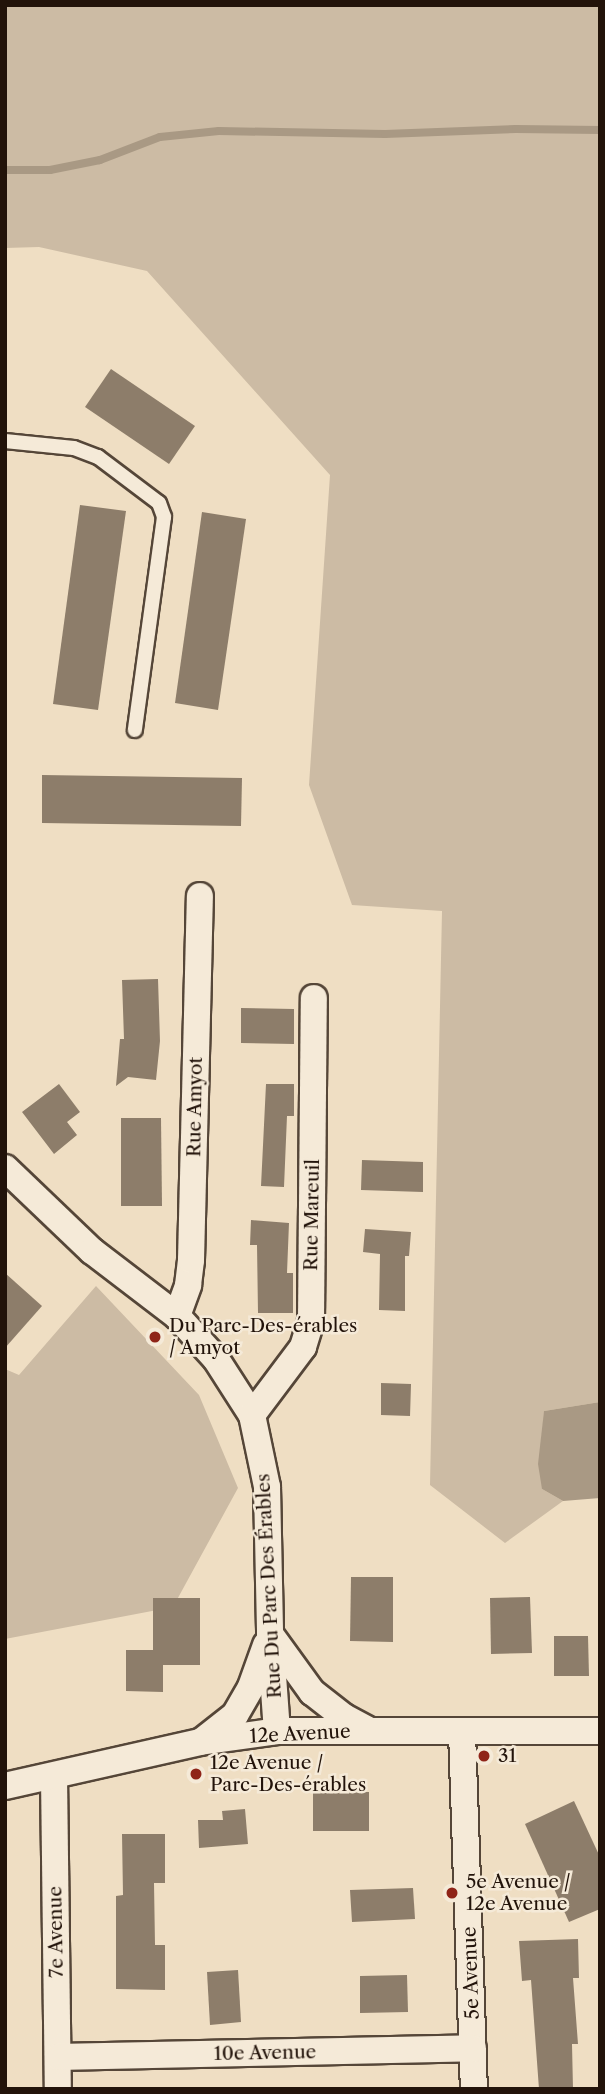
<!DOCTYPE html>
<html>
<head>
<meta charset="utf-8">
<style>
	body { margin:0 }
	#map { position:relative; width:605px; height:2094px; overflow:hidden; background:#efdec3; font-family:"Libre Caslon Text",serif }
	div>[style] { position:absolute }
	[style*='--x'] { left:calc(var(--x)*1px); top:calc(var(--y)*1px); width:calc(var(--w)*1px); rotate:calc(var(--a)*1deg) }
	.green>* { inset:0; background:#ccbba4 }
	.water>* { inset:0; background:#a99984 }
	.stream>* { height:8px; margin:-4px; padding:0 4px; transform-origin:4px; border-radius:4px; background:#a99984 }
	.building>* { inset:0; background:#8d7d6a }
	.roads { filter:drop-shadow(2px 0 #554638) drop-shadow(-2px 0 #554638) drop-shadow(0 2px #554638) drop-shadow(0 -2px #554638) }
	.service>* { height:14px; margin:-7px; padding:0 7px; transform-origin:7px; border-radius:7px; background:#f5ead8 }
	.minor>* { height:26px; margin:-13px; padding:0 13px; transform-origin:13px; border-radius:13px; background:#f5ead8 }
	.dots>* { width:19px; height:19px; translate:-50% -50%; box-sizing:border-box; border:4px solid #f5ead8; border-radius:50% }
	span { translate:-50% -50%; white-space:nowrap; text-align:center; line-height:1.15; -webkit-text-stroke:5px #f5ead8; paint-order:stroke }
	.street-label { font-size:19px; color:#22130a }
	.poi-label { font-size:19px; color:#22130a }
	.left { translate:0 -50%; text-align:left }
	.frame { position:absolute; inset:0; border:7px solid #22130a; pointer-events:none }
</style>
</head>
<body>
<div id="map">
	<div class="green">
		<div style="clip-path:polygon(5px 5px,600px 5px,600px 1402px,544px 1411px,542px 1489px,563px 1501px,505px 1543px,430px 1485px,442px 911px,352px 905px,309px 785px,330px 475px,147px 271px,39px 247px,5px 248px)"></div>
		<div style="clip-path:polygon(96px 1286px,199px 1395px,238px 1488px,173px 1607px,5px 1639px,5px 1369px,19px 1375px)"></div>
	</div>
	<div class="water">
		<div style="clip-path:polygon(600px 1402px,600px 1498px,563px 1501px,542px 1489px,538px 1464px,544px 1411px)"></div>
	</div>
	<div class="stream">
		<div style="--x:5;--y:170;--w:45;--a:0"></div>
		<div style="--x:50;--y:170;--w:51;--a:-11.3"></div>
		<div style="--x:100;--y:160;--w:64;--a:-21"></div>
		<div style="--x:160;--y:137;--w:59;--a:-5.8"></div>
		<div style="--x:219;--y:131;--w:166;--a:1"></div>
		<div style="--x:385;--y:134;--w:131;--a:-2.2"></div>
		<div style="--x:516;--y:129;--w:84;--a:0.7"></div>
	</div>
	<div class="building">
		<div style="clip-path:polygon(111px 369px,195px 426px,169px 464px,85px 407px)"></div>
		<div style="clip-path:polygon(80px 505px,126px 511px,98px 710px,53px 704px)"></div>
		<div style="clip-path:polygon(202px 512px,246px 519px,218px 710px,175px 703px)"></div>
		<div style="clip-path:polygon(42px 775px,242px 778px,241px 826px,42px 823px)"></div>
		<div style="clip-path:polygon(158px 979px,160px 1041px,156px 1080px,128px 1077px,116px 1086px,120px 1039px,124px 1039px,122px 980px)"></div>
		<div style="clip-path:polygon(241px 1008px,294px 1009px,294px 1044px,241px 1043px)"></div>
		<div style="clip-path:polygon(59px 1084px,80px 1112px,67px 1122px,77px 1135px,54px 1154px,22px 1112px)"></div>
		<div style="clip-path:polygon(266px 1084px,294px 1084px,294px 1116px,287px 1116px,284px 1187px,261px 1186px)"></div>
		<div style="clip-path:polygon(121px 1118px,161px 1118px,162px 1206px,121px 1206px)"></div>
		<div style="clip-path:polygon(362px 1160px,423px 1162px,423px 1192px,361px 1190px)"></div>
		<div style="clip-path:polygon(251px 1220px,289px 1223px,287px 1273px,293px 1273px,293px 1313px,258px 1313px,257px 1245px,250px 1245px)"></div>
		<div style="clip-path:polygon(365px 1229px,411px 1232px,409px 1256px,405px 1256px,405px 1311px,379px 1310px,380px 1254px,363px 1252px)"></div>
		<div style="clip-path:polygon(5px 1273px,42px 1306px,5px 1348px)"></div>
		<div style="clip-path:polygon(381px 1383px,411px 1384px,410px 1416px,381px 1415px)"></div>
		<div style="clip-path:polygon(351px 1577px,393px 1577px,393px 1642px,350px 1641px)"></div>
		<div style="clip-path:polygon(530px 1597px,532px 1653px,491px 1654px,490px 1598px)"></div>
		<div style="clip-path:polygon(153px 1598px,200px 1598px,200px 1665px,163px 1665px,163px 1692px,126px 1691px,126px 1650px,153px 1650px)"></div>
		<div style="clip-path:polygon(554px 1636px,588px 1636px,589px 1676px,554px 1676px)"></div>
		<div style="clip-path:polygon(313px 1791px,369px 1792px,369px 1831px,313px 1831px)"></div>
		<div style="clip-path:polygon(574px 1801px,600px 1857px,600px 1909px,569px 1922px,525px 1824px)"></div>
		<div style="clip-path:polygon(245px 1809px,248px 1844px,199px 1848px,198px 1820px,223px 1820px,222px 1811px)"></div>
		<div style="clip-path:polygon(122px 1834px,165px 1834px,165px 1883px,154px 1883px,155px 1945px,165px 1945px,165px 1990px,116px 1989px,116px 1896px,123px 1895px)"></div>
		<div style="clip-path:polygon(413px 1888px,415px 1919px,352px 1922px,350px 1890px)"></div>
		<div style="clip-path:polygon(578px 1939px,579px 1978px,573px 1978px,578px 2044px,572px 2044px,573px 2089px,539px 2089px,531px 1980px,522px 1981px,519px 1941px)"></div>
		<div style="clip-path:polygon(238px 1970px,241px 2022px,210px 2025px,207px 1972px)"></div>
		<div style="clip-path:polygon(407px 1975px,408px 2012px,360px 2013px,360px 1976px)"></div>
	</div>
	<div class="roads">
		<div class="service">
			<div style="--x:5;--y:441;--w:69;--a:5.8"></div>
			<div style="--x:74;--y:448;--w:26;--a:21"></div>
			<div style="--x:98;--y:457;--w:76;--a:37"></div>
			<div style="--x:159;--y:503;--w:15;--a:70"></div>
			<div style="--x:164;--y:517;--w:215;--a:97.8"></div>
		</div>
		<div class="minor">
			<div style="--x:5;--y:1168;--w:120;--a:43.7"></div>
			<div style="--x:92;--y:1251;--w:107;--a:37.4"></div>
			<div style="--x:177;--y:1316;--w:58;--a:47.8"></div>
			<div style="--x:216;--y:1359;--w:67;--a:57.3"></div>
			<div style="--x:252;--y:1415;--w:74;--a:78.2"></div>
			<div style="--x:267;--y:1487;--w:147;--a:88.8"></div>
			<div style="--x:270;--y:1634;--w:97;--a:85.9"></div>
			<div style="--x:177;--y:1316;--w:33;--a:-70"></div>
			<div style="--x:188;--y:1285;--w:25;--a:-83"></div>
			<div style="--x:191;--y:1260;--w:364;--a:-88.6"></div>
			<div style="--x:252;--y:1415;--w:85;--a:-53.1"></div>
			<div style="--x:303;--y:1347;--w:28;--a:-73"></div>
			<div style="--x:311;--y:1320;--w:322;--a:-89.5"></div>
			<div style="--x:270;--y:1634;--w:72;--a:54.1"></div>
			<div style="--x:312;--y:1692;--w:41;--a:38"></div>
			<div style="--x:344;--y:1717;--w:26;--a:28"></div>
			<div style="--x:462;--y:1731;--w:358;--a:88.1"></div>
			<div style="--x:202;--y:1741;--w:42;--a:-38.2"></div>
			<div style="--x:235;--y:1715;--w:32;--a:-60"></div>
			<div style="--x:251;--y:1687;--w:45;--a:-70.3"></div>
			<div style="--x:54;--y:1776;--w:313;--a:89.3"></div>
			<div style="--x:5;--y:1786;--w:200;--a:-12.7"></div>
			<div style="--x:200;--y:1742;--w:78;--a:-8.1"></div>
			<div style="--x:277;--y:1731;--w:323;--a:0"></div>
			<div style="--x:58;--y:2057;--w:415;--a:-1.2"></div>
		</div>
	</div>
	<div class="dots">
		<div style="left:155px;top:1337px;background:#8f2418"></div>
		<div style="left:484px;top:1756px;background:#8f2418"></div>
		<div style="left:196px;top:1774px;background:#8f2418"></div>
		<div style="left:452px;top:1893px;background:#8f2418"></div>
	</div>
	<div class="street-label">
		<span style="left:195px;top:1107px;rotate:-89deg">Rue Amyot</span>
		<span style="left:312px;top:1215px;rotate:-89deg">Rue Mareuil</span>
		<span style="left:269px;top:1586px;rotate:-93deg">Rue Du Parc Des Érables</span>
		<span style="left:300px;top:1734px;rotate:-3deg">12e Avenue</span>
		<span style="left:56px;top:1932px;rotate:-91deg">7e Avenue</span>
		<span style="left:471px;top:1973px;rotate:-92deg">5e Avenue</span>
		<span style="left:265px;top:2053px;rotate:-1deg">10e Avenue</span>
	</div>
	<div class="poi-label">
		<span class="left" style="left:169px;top:1337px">Du Parc-Des-érables<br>/ Amyot</span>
		<span class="left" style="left:498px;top:1756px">31</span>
		<span class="left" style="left:210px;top:1774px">12e Avenue /<br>Parc-Des-érables</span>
		<span class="left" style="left:466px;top:1893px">5e Avenue /<br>12e Avenue</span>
	</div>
	<div class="frame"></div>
</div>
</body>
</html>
